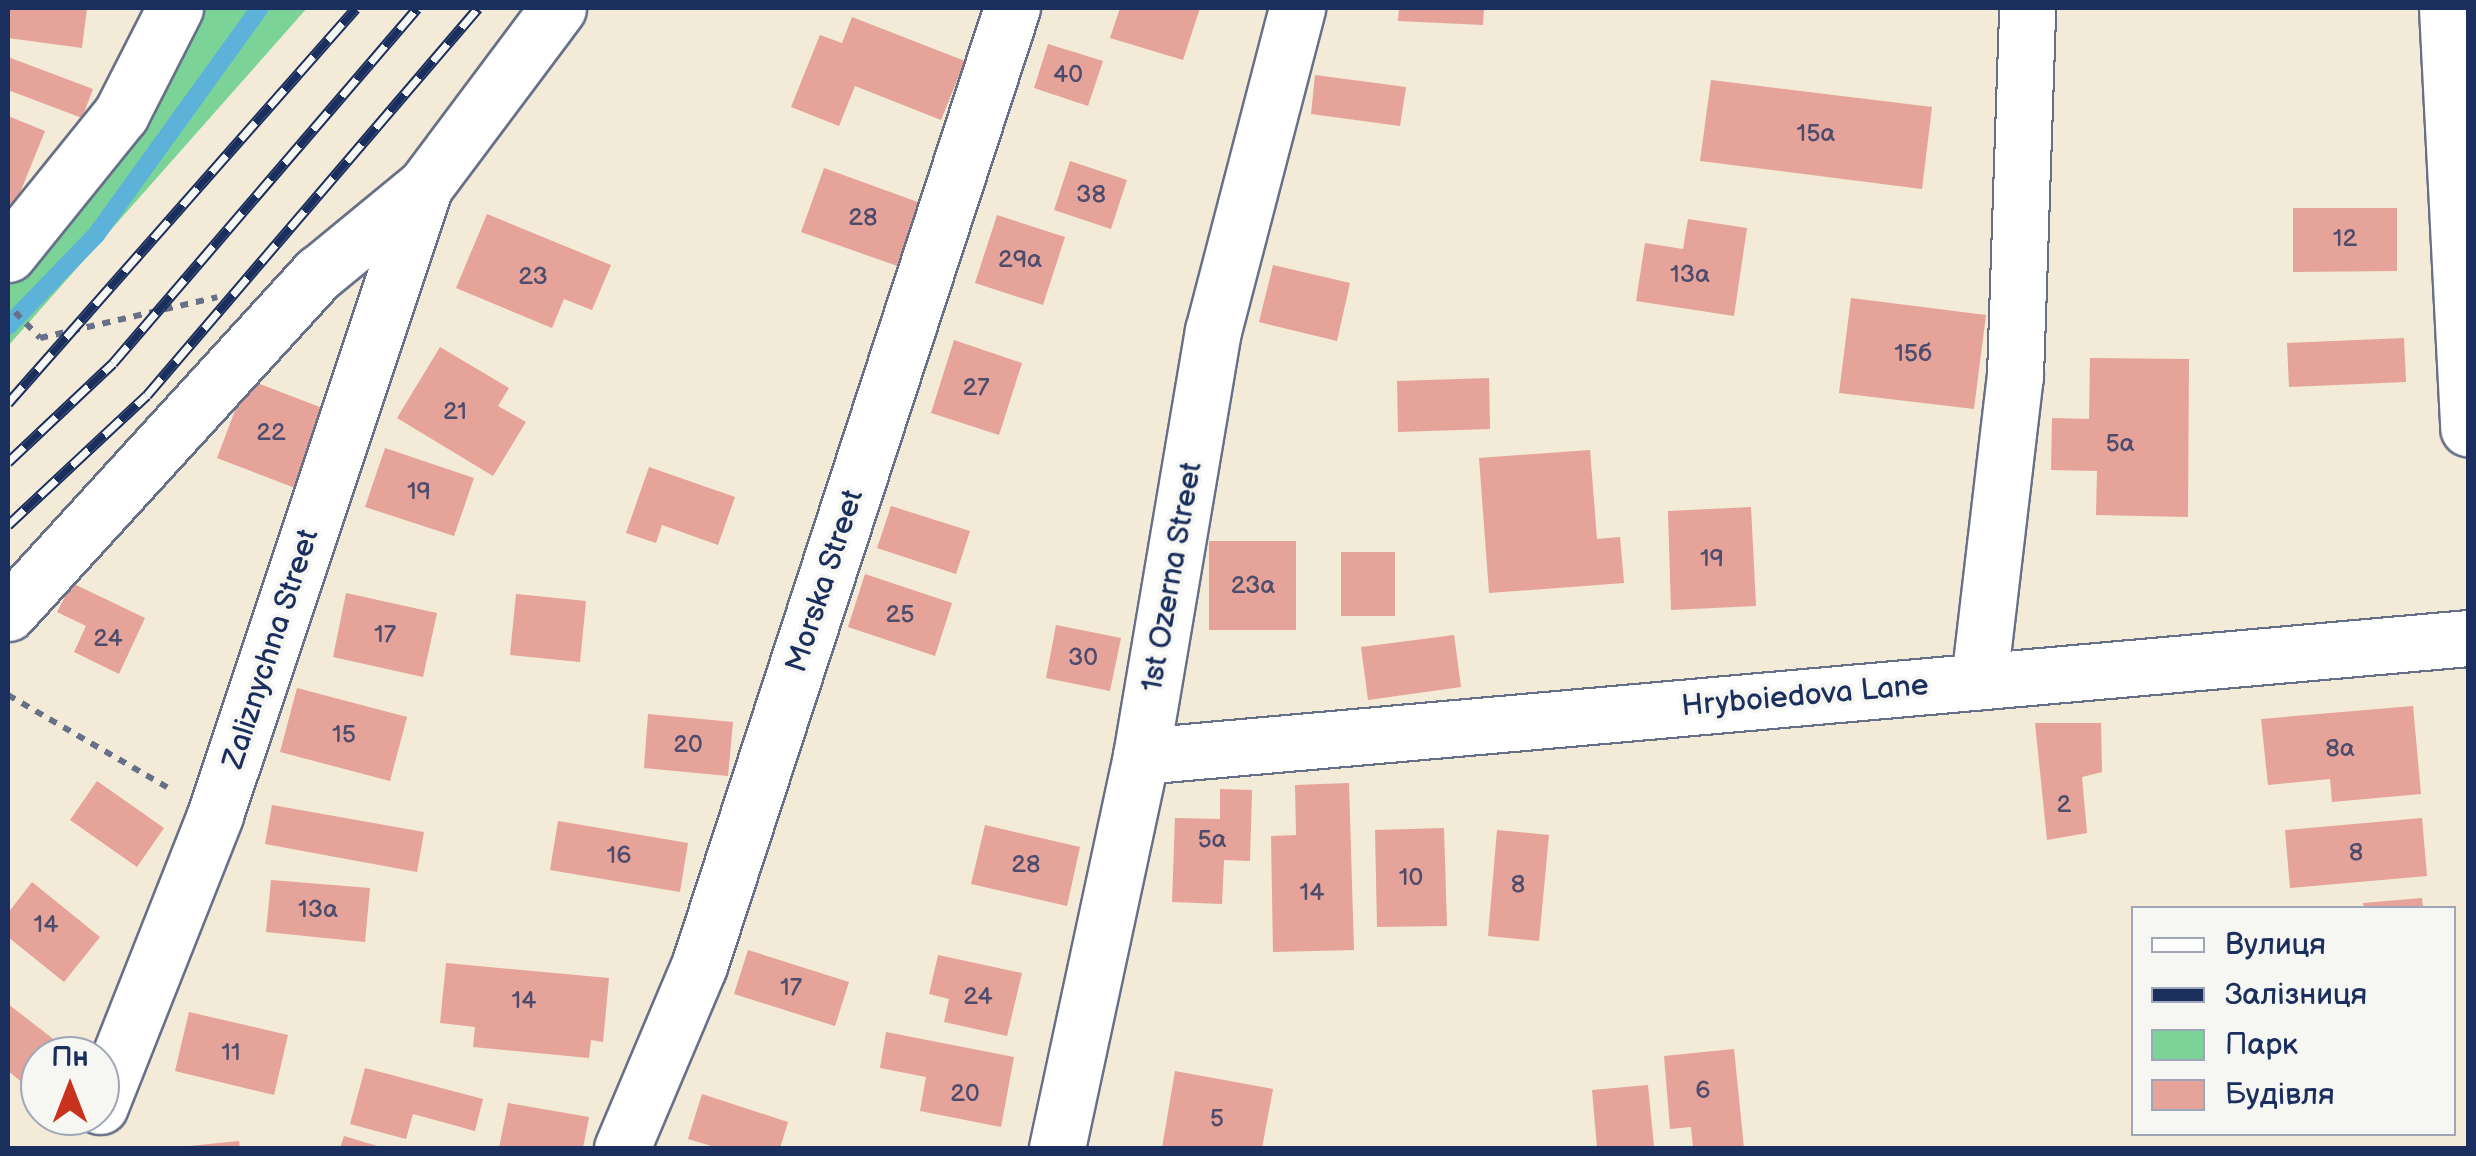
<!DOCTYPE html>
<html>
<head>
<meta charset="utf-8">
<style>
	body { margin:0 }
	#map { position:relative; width:2476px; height:1156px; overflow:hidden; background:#f3ead8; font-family:"Balsamiq Sans",sans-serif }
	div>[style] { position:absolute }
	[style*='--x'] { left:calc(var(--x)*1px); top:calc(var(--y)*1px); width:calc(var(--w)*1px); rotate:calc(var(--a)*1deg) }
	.green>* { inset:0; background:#7cd398 }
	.stream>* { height:18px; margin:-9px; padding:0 9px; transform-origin:9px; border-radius:9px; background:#5db2d9 }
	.building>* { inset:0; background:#e5a399 }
	.path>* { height:6px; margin-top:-3px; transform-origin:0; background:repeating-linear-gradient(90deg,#677089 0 8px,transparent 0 16px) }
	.roads { filter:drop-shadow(2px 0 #677089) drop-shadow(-2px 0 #677089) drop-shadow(0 2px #677089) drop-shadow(0 -2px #677089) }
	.minor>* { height:55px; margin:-27.5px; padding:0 27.5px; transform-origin:27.5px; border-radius:27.5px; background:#fff }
	.rail>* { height:11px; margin-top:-5.5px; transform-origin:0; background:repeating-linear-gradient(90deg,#f6f6f2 0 22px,#1b2f5e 0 44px); box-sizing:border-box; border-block:2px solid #1b2f5e }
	span { translate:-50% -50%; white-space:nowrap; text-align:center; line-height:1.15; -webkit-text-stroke:8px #f6f6f2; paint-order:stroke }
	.number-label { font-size:25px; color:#4e4c6d }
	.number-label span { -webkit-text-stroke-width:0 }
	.street-label { font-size:30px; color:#1b2f5e }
	.frame { position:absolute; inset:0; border:10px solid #1b2f5e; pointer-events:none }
	.legend { position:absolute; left:2131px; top:906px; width:325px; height:230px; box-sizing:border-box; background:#f6f6f2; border:2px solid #9ea6b7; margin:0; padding:12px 18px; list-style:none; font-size:30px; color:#1b2f5e }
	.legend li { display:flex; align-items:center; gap:20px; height:50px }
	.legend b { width:50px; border:2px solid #9ea6b7 }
	.north { position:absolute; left:20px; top:1036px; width:100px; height:100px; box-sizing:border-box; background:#f6f6f2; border:2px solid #9ea6b7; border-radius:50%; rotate:0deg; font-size:28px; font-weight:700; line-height:40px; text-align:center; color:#1b2f5e }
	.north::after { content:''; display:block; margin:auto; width:35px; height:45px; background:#c8321e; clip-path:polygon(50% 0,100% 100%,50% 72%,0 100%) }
</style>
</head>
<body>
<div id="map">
	<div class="green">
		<div style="clip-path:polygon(196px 8px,307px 8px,8px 346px,8px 287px,136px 127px)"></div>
	</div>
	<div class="stream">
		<div style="--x:8;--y:326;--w:127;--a:-46"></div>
		<div style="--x:96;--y:235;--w:280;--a:-54.2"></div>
	</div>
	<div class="building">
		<div style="clip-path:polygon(8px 8px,87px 8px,82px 48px,8px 38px)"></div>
		<div style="clip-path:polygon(1120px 8px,1200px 8px,1183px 60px,1110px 38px)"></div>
		<div style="clip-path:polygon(1399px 8px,1484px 8px,1483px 25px,1398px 21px)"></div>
		<div style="clip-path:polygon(852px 17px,965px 61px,941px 120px,855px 86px,839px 126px,791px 107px,820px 35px,842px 43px)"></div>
		<div style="clip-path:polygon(1048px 44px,1103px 61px,1088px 106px,1034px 88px)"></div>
		<div style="clip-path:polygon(8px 57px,93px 89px,82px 118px,8px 90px)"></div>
		<div style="clip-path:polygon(1315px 75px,1406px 87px,1400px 126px,1311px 114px)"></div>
		<div style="clip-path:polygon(1711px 80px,1932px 107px,1922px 189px,1700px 161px)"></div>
		<div style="clip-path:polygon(8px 116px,45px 131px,15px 205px,8px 202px)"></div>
		<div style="clip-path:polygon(1070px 161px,1127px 180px,1111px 229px,1054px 210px)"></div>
		<div style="clip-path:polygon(824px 168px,926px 205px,903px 268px,801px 232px)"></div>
		<div style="clip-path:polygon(2293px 208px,2397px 208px,2397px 271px,2293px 272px)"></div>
		<div style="clip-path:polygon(487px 214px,611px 265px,592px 310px,564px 299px,552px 328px,456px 288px)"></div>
		<div style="clip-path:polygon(997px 215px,1065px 237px,1043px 305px,975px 283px)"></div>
		<div style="clip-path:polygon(1688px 219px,1747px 228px,1734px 316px,1636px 301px,1645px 243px,1683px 249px)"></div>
		<div style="clip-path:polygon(1273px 265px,1350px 283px,1337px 341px,1259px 322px)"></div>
		<div style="clip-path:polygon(1851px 298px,1986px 315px,1974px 409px,1839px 393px)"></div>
		<div style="clip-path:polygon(2404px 338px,2406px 382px,2289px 387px,2287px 343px)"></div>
		<div style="clip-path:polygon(954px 340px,1022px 363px,999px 435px,931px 413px)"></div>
		<div style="clip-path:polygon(440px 347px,509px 388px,498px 406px,526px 422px,493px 476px,397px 418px)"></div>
		<div style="clip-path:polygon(2090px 358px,2189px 359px,2188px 517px,2096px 515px,2097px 471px,2051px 470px,2052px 418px,2089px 419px)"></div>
		<div style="clip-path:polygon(1489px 378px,1490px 429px,1398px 432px,1397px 381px)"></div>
		<div style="clip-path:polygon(247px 379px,325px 409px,295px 488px,217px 458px)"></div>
		<div style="clip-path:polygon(385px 448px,474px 478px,454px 536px,365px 507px)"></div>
		<div style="clip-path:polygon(1590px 450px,1597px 539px,1620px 537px,1624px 583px,1489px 593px,1479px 458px)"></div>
		<div style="clip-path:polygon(649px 467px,735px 497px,718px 545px,662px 525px,656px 543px,626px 533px)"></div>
		<div style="clip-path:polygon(891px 506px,970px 531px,956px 574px,877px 548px)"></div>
		<div style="clip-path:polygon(1751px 507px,1756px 606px,1671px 610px,1668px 511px)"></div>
		<div style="clip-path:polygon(1209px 541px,1296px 541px,1296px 630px,1209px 630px)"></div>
		<div style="clip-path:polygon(1341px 552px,1395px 552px,1395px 616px,1341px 616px)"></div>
		<div style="clip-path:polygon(865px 574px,952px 603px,935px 656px,848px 627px)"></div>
		<div style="clip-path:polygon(72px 583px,145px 618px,119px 674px,74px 652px,86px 626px,57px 612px)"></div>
		<div style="clip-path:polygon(346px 593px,437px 613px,423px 677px,333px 657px)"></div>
		<div style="clip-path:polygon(516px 594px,586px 601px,580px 662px,510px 655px)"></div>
		<div style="clip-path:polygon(1056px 625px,1121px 638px,1110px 691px,1046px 678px)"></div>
		<div style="clip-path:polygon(1454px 635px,1461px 687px,1368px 700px,1361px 647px)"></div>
		<div style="clip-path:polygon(297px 688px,407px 717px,390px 781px,280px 752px)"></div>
		<div style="clip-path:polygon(2413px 706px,2421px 794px,2332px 802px,2330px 779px,2268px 785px,2261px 719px)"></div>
		<div style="clip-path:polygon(648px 714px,733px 722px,728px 776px,644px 768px)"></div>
		<div style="clip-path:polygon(2035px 723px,2101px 723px,2102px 772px,2082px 777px,2087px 833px,2047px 840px)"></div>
		<div style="clip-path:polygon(97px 781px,164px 828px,137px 867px,70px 820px)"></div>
		<div style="clip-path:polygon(1349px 783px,1354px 950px,1273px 952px,1271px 836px,1296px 835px,1295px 785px)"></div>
		<div style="clip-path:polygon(1220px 789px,1252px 790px,1250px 861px,1224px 860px,1222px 904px,1172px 902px,1175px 818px,1220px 819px)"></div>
		<div style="clip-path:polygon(272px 805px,424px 832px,417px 872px,265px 844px)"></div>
		<div style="clip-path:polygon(2422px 818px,2427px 876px,2290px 888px,2285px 830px)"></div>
		<div style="clip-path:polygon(558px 821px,688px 843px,680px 892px,550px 870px)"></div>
		<div style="clip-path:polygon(985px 825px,1080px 847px,1067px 906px,971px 884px)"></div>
		<div style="clip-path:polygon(1444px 828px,1447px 926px,1377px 927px,1375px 830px)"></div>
		<div style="clip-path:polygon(1497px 830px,1549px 835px,1539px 941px,1488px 936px)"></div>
		<div style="clip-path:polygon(271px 880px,370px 888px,365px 942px,266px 932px)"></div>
		<div style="clip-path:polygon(32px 882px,100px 937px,64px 982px,8px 937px,8px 913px)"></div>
		<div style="clip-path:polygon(2422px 898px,2423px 908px,2364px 908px,2363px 903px)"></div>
		<div style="clip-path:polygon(748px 950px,849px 982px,835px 1026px,734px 994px)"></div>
		<div style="clip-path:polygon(938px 955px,1022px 973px,1007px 1036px,944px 1022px,949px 999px,929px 994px)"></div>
		<div style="clip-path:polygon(446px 963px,609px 978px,603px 1042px,591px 1040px,589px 1058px,473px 1047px,475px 1027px,440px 1023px)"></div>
		<div style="clip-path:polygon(8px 1004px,61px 1045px,52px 1056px,40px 1056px,40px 1072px,28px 1087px,8px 1071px)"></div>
		<div style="clip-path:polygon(189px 1012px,288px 1035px,274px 1095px,175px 1071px)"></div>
		<div style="clip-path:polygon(886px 1032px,1014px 1057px,1001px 1127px,920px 1111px,926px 1077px,880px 1068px)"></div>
		<div style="clip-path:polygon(1734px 1049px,1744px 1148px,1693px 1148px,1691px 1127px,1670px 1129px,1664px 1056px)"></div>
		<div style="clip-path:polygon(365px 1068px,483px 1099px,475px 1131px,413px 1114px,406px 1139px,350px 1124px)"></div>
		<div style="clip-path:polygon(1175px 1071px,1273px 1089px,1262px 1148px,1162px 1148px)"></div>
		<div style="clip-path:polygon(1648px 1085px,1654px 1147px,1597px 1148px,1592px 1090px)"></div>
		<div style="clip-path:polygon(702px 1094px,788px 1122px,780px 1148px,718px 1148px,688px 1139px)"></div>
		<div style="clip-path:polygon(508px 1103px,589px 1117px,583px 1148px,499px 1148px)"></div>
		<div style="clip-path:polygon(344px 1136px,384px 1148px,340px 1148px)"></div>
		<div style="clip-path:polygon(239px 1141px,240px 1148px,189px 1148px,189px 1146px)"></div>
	</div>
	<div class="path">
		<div style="--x:15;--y:312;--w:36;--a:46"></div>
		<div style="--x:40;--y:338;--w:182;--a:-13"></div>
		<div style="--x:8;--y:695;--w:184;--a:30.1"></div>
	</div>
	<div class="roads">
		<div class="minor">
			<div style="--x:2447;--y:8;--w:421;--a:87.1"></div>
			<div style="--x:8;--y:254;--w:180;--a:-51.1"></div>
			<div style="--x:121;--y:114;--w:119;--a:-63"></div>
			<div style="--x:8;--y:613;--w:461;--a:-47.6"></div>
			<div style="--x:319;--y:273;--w:137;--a:-39.4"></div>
			<div style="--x:425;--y:186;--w:222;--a:-53.2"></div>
			<div style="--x:1979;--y:681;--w:307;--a:-83.3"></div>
			<div style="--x:2015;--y:376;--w:368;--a:-88.1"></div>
			<div style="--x:1141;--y:756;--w:1332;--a:-5.08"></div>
			<div style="--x:100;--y:1106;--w:313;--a:-68.4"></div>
			<div style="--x:215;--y:815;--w:663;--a:-71.54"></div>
			<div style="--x:622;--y:1148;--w:198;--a:-67.1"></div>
			<div style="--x:699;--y:966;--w:1008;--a:-71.91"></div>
			<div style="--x:1057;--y:1148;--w:401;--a:-77.9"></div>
			<div style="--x:1141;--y:756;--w:431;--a:-80.4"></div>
			<div style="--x:1213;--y:331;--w:334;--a:-75.4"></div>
		</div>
	</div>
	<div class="rail">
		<div style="--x:8;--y:403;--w:526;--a:-48.62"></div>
		<div style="--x:8;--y:462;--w:144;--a:-43.3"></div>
		<div style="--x:113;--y:363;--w:467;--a:-49.4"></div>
		<div style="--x:8;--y:525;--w:190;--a:-43.1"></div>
		<div style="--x:147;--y:395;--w:509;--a:-49.46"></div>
	</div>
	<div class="number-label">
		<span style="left:1068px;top:75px">40</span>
		<span style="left:1816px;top:134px">15а</span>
		<span style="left:1091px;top:195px">38</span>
		<span style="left:863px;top:218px">28</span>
		<span style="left:2345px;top:239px">12</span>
		<span style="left:1020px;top:260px">29а</span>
		<span style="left:1690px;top:275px">13а</span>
		<span style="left:533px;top:277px">23</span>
		<span style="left:1913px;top:354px">15б</span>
		<span style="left:976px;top:388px">27</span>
		<span style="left:455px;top:412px">21</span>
		<span style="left:271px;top:433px">22</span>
		<span style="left:2120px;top:444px">5а</span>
		<span style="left:419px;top:492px">19</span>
		<span style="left:1712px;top:559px">19</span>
		<span style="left:1253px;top:586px">23а</span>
		<span style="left:900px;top:615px">25</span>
		<span style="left:385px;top:635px">17</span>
		<span style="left:108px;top:639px">24</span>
		<span style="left:1083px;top:658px">30</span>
		<span style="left:344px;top:735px">15</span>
		<span style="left:688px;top:745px">20</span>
		<span style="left:2340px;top:749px">8а</span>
		<span style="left:2064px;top:805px">2</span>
		<span style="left:1212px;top:840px">5а</span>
		<span style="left:2356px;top:853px">8</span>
		<span style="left:619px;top:856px">16</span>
		<span style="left:1026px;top:865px">28</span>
		<span style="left:1411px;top:878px">10</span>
		<span style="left:1518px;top:885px">8</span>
		<span style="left:1312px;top:893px">14</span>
		<span style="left:318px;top:910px">13а</span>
		<span style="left:46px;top:925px">14</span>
		<span style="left:791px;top:988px">17</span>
		<span style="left:978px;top:997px">24</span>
		<span style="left:524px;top:1001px">14</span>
		<span style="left:231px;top:1053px">11</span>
		<span style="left:1703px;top:1091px">6</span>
		<span style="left:965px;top:1094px">20</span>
		<span style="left:1217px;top:1119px">5</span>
	</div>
	<div class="street-label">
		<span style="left:1172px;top:577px;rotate:-80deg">1st Ozerna Street</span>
		<span style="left:825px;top:581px;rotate:-72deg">Morska Street</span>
		<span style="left:271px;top:649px;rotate:-72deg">Zaliznychna Street</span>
		<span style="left:1805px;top:696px;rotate:-5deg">Hryboiedova Lane</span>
	</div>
	<div class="frame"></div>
	<ul class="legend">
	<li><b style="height:12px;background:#fff"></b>Вулиця</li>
	<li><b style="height:12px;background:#1b2f5e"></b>Залізниця</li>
	<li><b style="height:28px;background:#7cd398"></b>Парк</li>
	<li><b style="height:28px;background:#e5a399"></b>Будівля</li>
	</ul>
	<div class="north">Пн</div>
</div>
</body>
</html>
